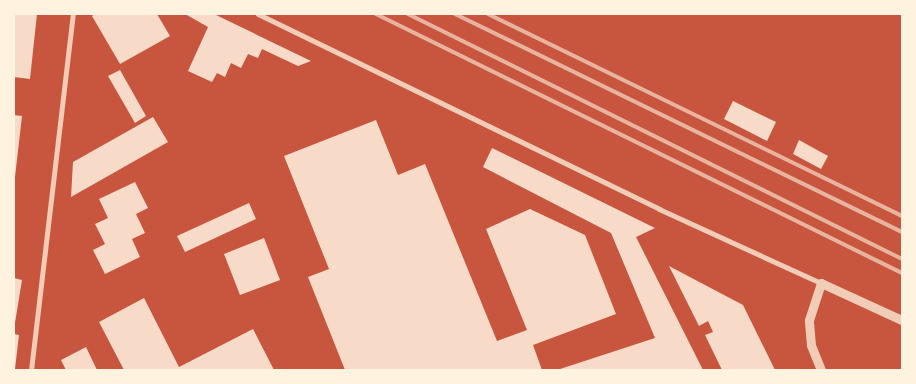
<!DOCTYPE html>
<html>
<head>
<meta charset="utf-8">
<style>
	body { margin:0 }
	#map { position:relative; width:916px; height:384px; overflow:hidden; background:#c8553d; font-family:"Golos Text",sans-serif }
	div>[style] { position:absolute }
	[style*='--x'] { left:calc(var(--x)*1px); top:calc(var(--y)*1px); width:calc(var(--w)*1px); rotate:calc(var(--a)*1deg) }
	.building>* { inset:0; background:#f7dbc8 }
	.minor>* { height:5px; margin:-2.5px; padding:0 2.5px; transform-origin:2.5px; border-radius:2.5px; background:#f1ccb7 }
	.tertiary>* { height:9px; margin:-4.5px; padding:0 4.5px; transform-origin:4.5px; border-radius:4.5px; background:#f1ccb7 }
	.rail>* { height:4px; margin:-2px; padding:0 2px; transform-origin:2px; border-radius:2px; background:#e9b49f }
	span { translate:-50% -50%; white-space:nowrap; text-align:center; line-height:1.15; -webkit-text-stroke:4px #fff3e0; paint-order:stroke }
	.frame { position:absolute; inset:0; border:15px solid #fff3e0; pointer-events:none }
</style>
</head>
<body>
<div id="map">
	<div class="building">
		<div style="clip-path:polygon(14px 14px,37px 14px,30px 79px,14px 77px)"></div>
		<div style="clip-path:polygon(95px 14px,157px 14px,170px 36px,120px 64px,92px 16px)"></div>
		<div style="clip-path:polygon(185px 14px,214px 14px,311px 61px,298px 66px,262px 49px,258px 58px,248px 54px,241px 68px,231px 63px,225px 77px,217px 73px,212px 82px,188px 71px,208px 27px)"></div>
		<div style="clip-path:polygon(120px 70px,146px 116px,135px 123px,108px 76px)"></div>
		<div style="clip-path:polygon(733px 101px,776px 122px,767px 141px,724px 119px)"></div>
		<div style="clip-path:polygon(14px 115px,22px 116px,15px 177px,14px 177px)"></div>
		<div style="clip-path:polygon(153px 117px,168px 142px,71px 197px,73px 162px)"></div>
		<div style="clip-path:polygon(376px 120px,398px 175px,425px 164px,497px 341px,527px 330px,486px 229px,530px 209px,585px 235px,616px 314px,533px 345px,542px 370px,345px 370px,308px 277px,329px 269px,284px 156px)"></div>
		<div style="clip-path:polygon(799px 140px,828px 156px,821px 169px,793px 154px)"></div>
		<div style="clip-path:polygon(492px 148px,655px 228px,636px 237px,703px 370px,557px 370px,655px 338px,611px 233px,483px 167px)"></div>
		<div style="clip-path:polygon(135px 182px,148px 208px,136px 214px,145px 233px,132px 239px,140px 257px,105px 274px,93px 250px,105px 244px,95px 224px,108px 218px,99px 199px)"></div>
		<div style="clip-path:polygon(249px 203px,256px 219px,185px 252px,177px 236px)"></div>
		<div style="clip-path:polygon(264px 238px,280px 280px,240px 295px,224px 254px)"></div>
		<div style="clip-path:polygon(669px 266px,743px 305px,775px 370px,722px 370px,705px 335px,713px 332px,708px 321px,699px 326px)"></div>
		<div style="clip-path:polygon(14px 278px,22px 280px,15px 323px,14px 323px)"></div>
		<div style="clip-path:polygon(144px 298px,179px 367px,253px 329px,274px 370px,124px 370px,99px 322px)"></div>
		<div style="clip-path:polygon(14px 334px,19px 335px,15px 369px,14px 369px)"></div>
		<div style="clip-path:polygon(86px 347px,97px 370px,66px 370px,61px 360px)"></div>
	</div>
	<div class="minor">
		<div style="--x:258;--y:14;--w:446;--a:25.9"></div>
		<div style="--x:659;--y:209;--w:178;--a:24.6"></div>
		<div style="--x:31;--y:370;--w:358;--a:-83.3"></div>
	</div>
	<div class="tertiary">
		<div style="--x:821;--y:370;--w:27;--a:-112"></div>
		<div style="--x:811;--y:345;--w:25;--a:-95"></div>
		<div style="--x:809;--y:320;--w:39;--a:-72"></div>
		<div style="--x:821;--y:283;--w:89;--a:24.6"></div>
	</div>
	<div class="rail">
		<div style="--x:376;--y:14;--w:586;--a:26.22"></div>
		<div style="--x:408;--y:14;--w:551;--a:26.38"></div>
		<div style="--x:455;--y:14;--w:497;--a:26"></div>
		<div style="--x:488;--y:14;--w:461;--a:26"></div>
	</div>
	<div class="frame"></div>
</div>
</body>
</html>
